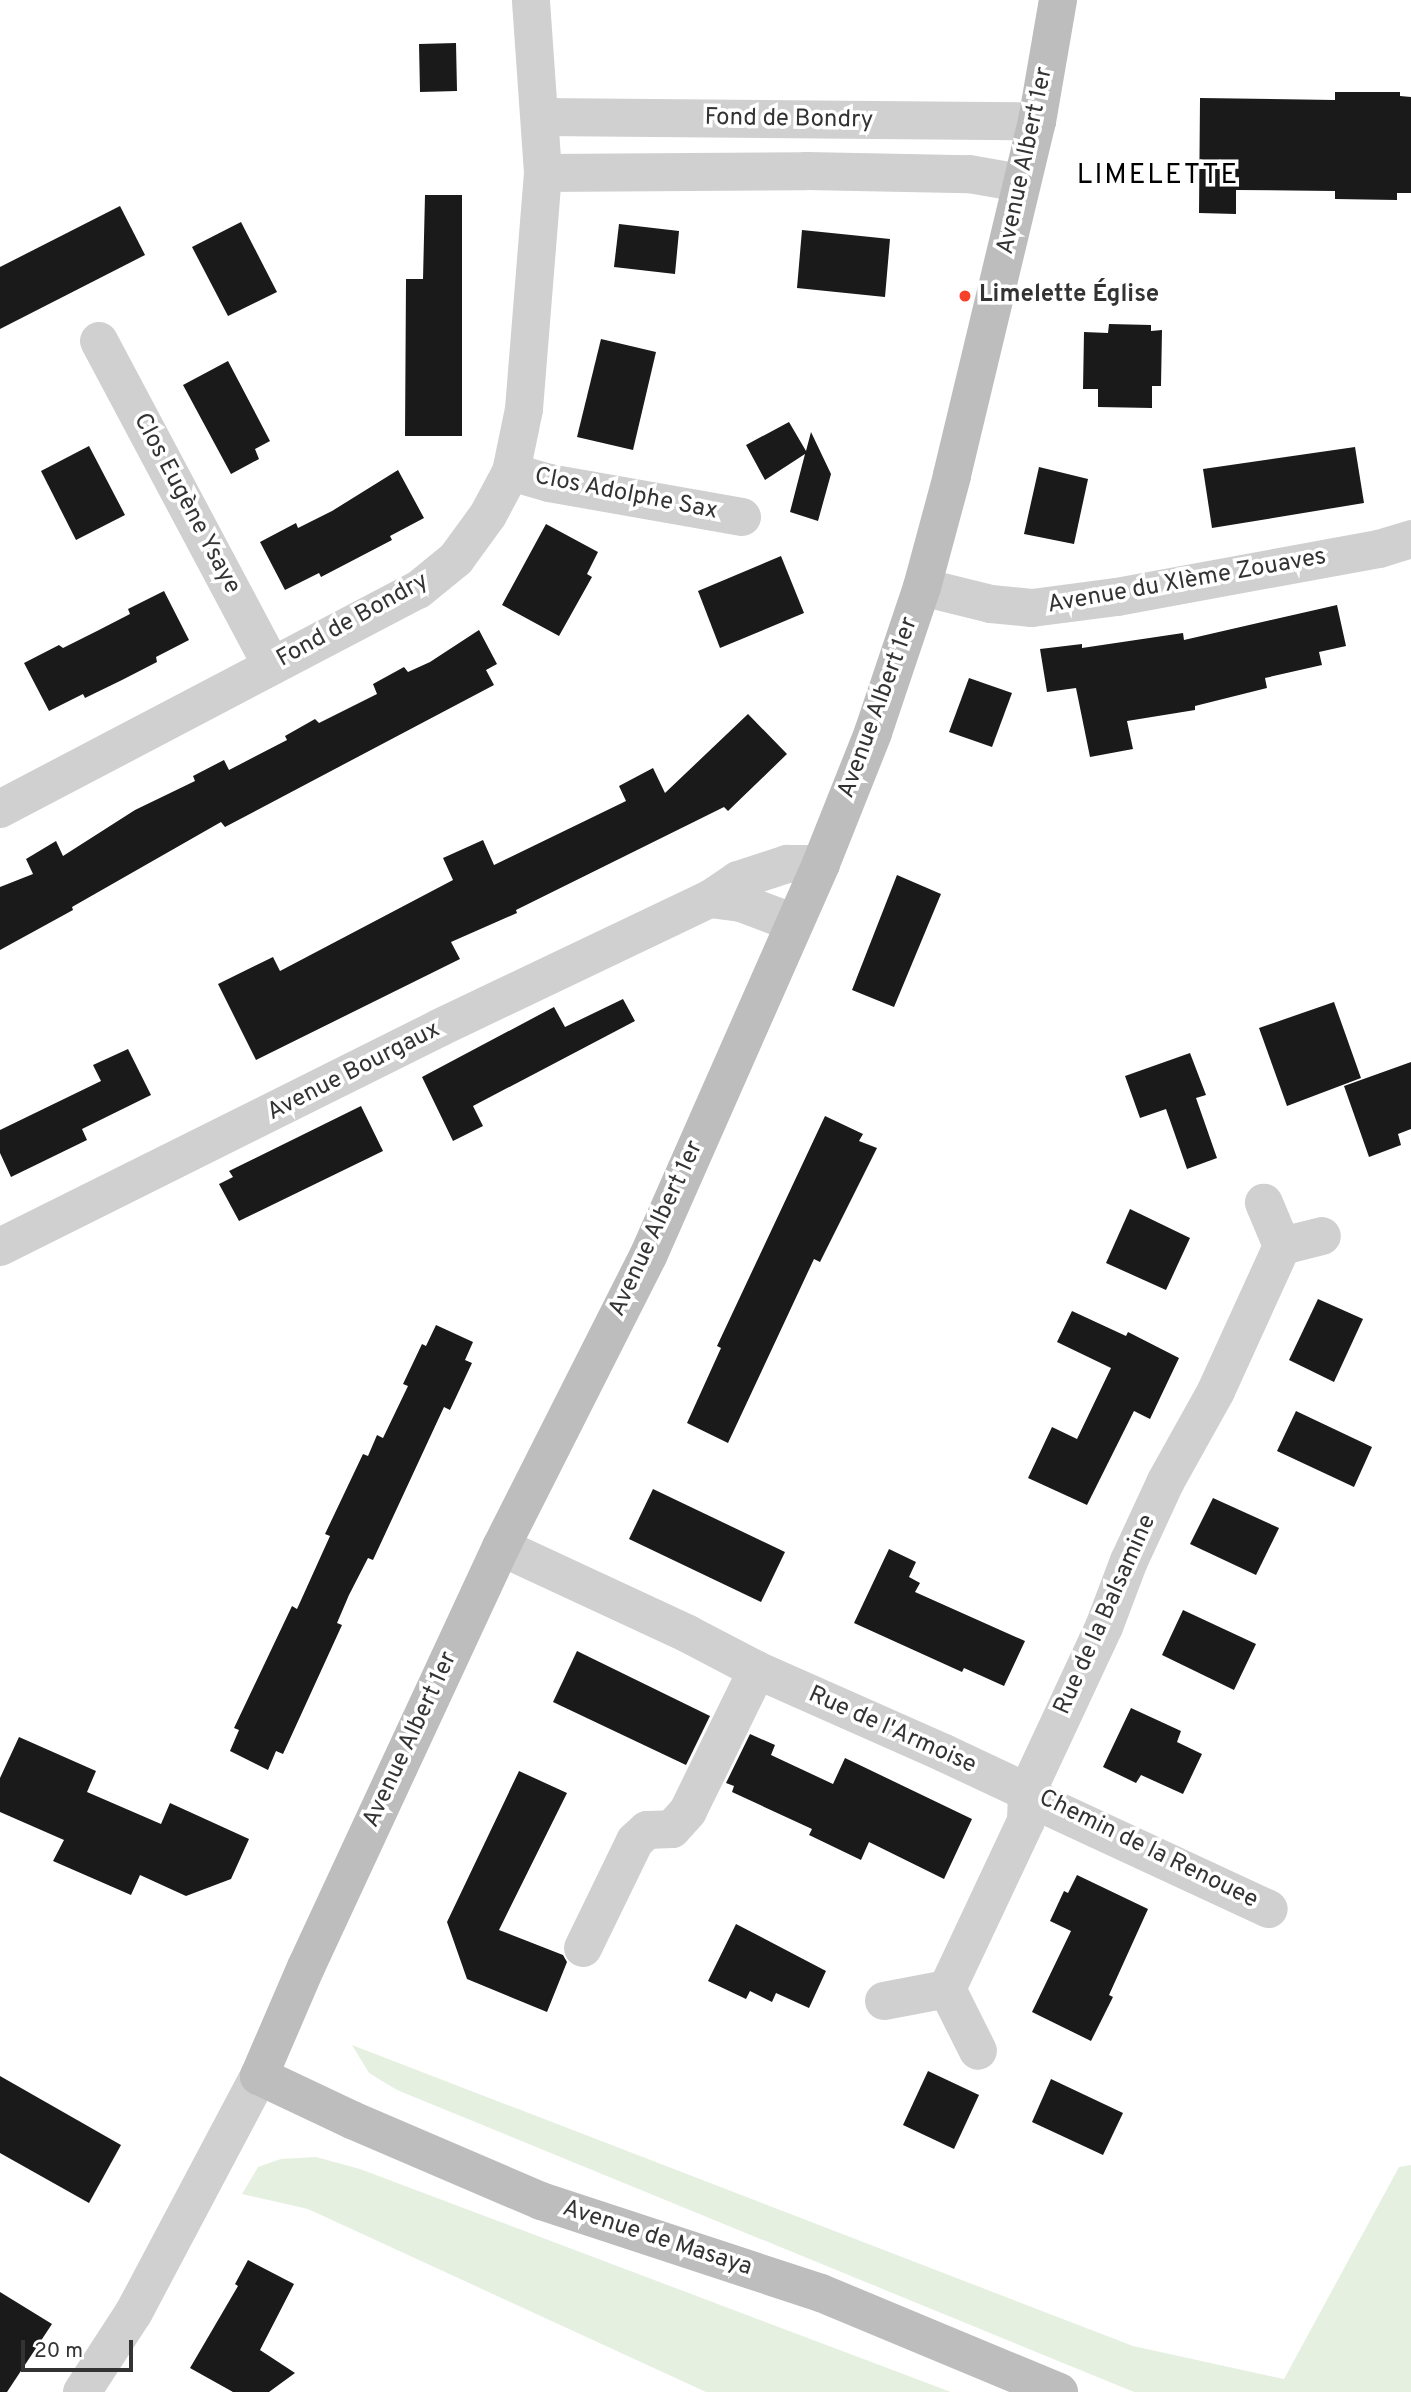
<!DOCTYPE html>
<html>
<head>
<meta charset="utf-8">
<style>
	body { margin:0 }
	#map { position:relative; width:1411px; height:2392px; overflow:hidden; background:#fff; font-family:Overpass,sans-serif }
	div>[style] { position:absolute }
	[style*='--x'] { left:calc(var(--x)*1px); top:calc(var(--y)*1px); width:calc(var(--w)*1px); rotate:calc(var(--a)*1deg) }
	.green>* { inset:0; background:#e6f0e1 }
	.building>* { inset:0; background:#1a1a1a }
	.street>* { height:38px; margin:-19px; padding:0 19px; transform-origin:19px; border-radius:19px; background:#d0d0d0 }
	.secondary>* { height:38px; margin:-19px; padding:0 19px; transform-origin:19px; border-radius:19px; background:#bdbdbd }
	.dots>* { width:19px; height:19px; translate:-50% -50%; box-sizing:border-box; border:4px solid #fff; border-radius:50% }
	span { translate:-50% -50%; white-space:nowrap; text-align:center; line-height:1.15; -webkit-text-stroke:7px #fff; paint-order:stroke }
	.street-label { font-size:24px; color:#333 }
	.poi-label { font-size:24px; color:#333; font-weight:700 }
	.left { translate:0 -50%; text-align:left }
	.quarter-label { font-size:28px; color:#000; letter-spacing:2px }
	.scale { position:absolute; left:21px; top:2340px; width:112px; height:32px; box-sizing:border-box; border:4px solid #333; border-top:0; padding-left:9px; font-size:21px; line-height:24px; white-space:nowrap; color:#333; -webkit-text-stroke:5px #fff; paint-order:stroke }
</style>
</head>
<body>
<div id="map">
	<div class="green">
		<div style="clip-path:polygon(352px 2045px,1133px 2346px,1284px 2379px,1399px 2167px,1411px 2165px,1411px 2392px,1134px 2392px,397px 2090px,369px 2073px)"></div>
		<div style="clip-path:polygon(316px 2157px,360px 2169px,951px 2392px,706px 2392px,308px 2209px,242px 2194px,258px 2167px,281px 2159px)"></div>
	</div>
	<div class="building">
		<div style="clip-path:polygon(456px 43px,457px 91px,420px 92px,419px 44px)"></div>
		<div style="clip-path:polygon(1335px 92px,1400px 92px,1400px 96px,1411px 97px,1411px 193px,1397px 193px,1397px 200px,1335px 199px,1335px 191px,1236px 190px,1236px 214px,1199px 213px,1200px 98px,1335px 100px)"></div>
		<div style="clip-path:polygon(425px 195px,462px 195px,462px 436px,405px 436px,406px 279px,423px 279px)"></div>
		<div style="clip-path:polygon(120px 206px,145px 255px,0 329px,0 267px)"></div>
		<div style="clip-path:polygon(241px 222px,277px 292px,228px 316px,192px 247px)"></div>
		<div style="clip-path:polygon(619px 224px,679px 231px,675px 274px,614px 267px)"></div>
		<div style="clip-path:polygon(802px 230px,890px 239px,885px 297px,797px 288px)"></div>
		<div style="clip-path:polygon(1109px 324px,1151px 325px,1151px 331px,1162px 330px,1161px 386px,1152px 386px,1152px 408px,1098px 407px,1098px 389px,1083px 389px,1084px 332px,1108px 333px)"></div>
		<div style="clip-path:polygon(601px 339px,656px 352px,633px 450px,577px 437px)"></div>
		<div style="clip-path:polygon(228px 361px,270px 441px,255px 449px,259px 459px,231px 474px,183px 385px)"></div>
		<div style="clip-path:polygon(789px 422px,806px 451px,811px 432px,831px 474px,818px 521px,790px 512px,805px 454px,765px 480px,746px 445px)"></div>
		<div style="clip-path:polygon(89px 446px,125px 515px,76px 540px,41px 471px)"></div>
		<div style="clip-path:polygon(1355px 447px,1364px 503px,1212px 528px,1203px 469px)"></div>
		<div style="clip-path:polygon(1039px 467px,1088px 479px,1074px 544px,1024px 534px)"></div>
		<div style="clip-path:polygon(398px 470px,424px 518px,390px 536px,392px 540px,321px 577px,319px 573px,285px 590px,260px 542px,296px 523px,298px 528px,332px 511px)"></div>
		<div style="clip-path:polygon(546px 524px,598px 552px,587px 574px,592px 577px,559px 636px,502px 605px)"></div>
		<div style="clip-path:polygon(781px 556px,804px 613px,720px 648px,698px 591px)"></div>
		<div style="clip-path:polygon(164px 591px,189px 640px,156px 657px,157px 662px,122px 680px,85px 698px,83px 694px,49px 711px,24px 663px,59px 645px,63px 648px,97px 631px,130px 614px,128px 609px)"></div>
		<div style="clip-path:polygon(1337px 605px,1346px 646px,1319px 652px,1322px 665px,1265px 678px,1267px 688px,1195px 706px,1195px 710px,1127px 721px,1133px 749px,1090px 757px,1076px 688px,1047px 692px,1040px 649px,1082px 644px,1082px 648px,1183px 633px,1184px 640px)"></div>
		<div style="clip-path:polygon(479px 630px,497px 664px,486px 670px,494px 685px,225px 827px,221px 822px,72px 907px,73px 910px,0 950px,0 887px,33px 874px,26px 859px,56px 841px,63px 856px,135px 810px,195px 781px,193px 776px,224px 760px,229px 770px,287px 740px,285px 736px,315px 719px,319px 723px,377px 694px,373px 684px,404px 667px,408px 672px,430px 662px)"></div>
		<div style="clip-path:polygon(969px 678px,1012px 693px,992px 747px,949px 732px)"></div>
		<div style="clip-path:polygon(748px 714px,787px 754px,728px 811px,724px 807px,516px 910px,517px 913px,451px 942px,460px 959px,256px 1060px,218px 984px,273px 957px,280px 971px,453px 880px,443px 858px,483px 840px,494px 865px,626px 801px,619px 786px,653px 768px,665px 793px)"></div>
		<div style="clip-path:polygon(897px 875px,941px 894px,894px 1007px,852px 990px)"></div>
		<div style="clip-path:polygon(623px 999px,635px 1021px,473px 1106px,483px 1126px,453px 1141px,422px 1077px,554px 1007px,565px 1027px)"></div>
		<div style="clip-path:polygon(1334px 1002px,1361px 1078px,1287px 1106px,1259px 1028px)"></div>
		<div style="clip-path:polygon(128px 1049px,151px 1095px,82px 1129px,87px 1140px,11px 1177px,0 1153px,0 1130px,101px 1081px,93px 1065px)"></div>
		<div style="clip-path:polygon(1190px 1053px,1206px 1095px,1196px 1098px,1217px 1158px,1187px 1169px,1166px 1109px,1140px 1118px,1125px 1076px)"></div>
		<div style="clip-path:polygon(1411px 1062px,1411px 1129px,1398px 1134px,1401px 1145px,1369px 1157px,1344px 1086px)"></div>
		<div style="clip-path:polygon(361px 1106px,383px 1151px,239px 1221px,219px 1184px,233px 1177px,229px 1171px)"></div>
		<div style="clip-path:polygon(825px 1116px,863px 1134px,859px 1141px,877px 1148px,820px 1262px,814px 1259px,728px 1443px,687px 1423px,721px 1348px,717px 1346px)"></div>
		<div style="clip-path:polygon(1130px 1209px,1190px 1238px,1166px 1290px,1106px 1263px)"></div>
		<div style="clip-path:polygon(1318px 1299px,1363px 1319px,1334px 1382px,1289px 1360px)"></div>
		<div style="clip-path:polygon(1072px 1311px,1126px 1336px,1128px 1332px,1179px 1358px,1150px 1419px,1134px 1411px,1087px 1505px,1028px 1478px,1052px 1427px,1077px 1439px,1111px 1368px,1057px 1342px)"></div>
		<div style="clip-path:polygon(436px 1325px,473px 1342px,465px 1360px,472px 1363px,450px 1410px,444px 1407px,373px 1560px,368px 1558px,349px 1595px,337px 1623px,342px 1625px,283px 1754px,276px 1751px,268px 1770px,230px 1751px,239px 1730px,234px 1728px,292px 1606px,297px 1609px,330px 1536px,325px 1534px,363px 1454px,368px 1456px,377px 1435px,383px 1438px,408px 1386px,403px 1384px,422px 1344px,426px 1346px)"></div>
		<div style="clip-path:polygon(1296px 1411px,1372px 1447px,1354px 1487px,1277px 1451px)"></div>
		<div style="clip-path:polygon(653px 1489px,785px 1552px,761px 1602px,629px 1539px)"></div>
		<div style="clip-path:polygon(1213px 1498px,1279px 1528px,1256px 1575px,1190px 1544px)"></div>
		<div style="clip-path:polygon(889px 1549px,916px 1562px,909px 1577px,920px 1583px,915px 1592px,1025px 1641px,1004px 1686px,964px 1668px,962px 1672px,854px 1623px)"></div>
		<div style="clip-path:polygon(1183px 1610px,1256px 1644px,1234px 1690px,1162px 1655px)"></div>
		<div style="clip-path:polygon(577px 1651px,710px 1716px,686px 1765px,553px 1702px)"></div>
		<div style="clip-path:polygon(1131px 1708px,1181px 1731px,1177px 1742px,1202px 1754px,1183px 1794px,1141px 1775px,1136px 1783px,1103px 1767px)"></div>
		<div style="clip-path:polygon(750px 1734px,775px 1745px,771px 1755px,833px 1784px,845px 1758px,972px 1819px,944px 1879px,869px 1842px,861px 1860px,809px 1835px,812px 1829px,732px 1792px,734px 1786px,726px 1783px)"></div>
		<div style="clip-path:polygon(19px 1737px,96px 1771px,87px 1792px,161px 1824px,170px 1803px,249px 1839px,231px 1879px,186px 1896px,140px 1875px,131px 1895px,53px 1861px,64px 1840px,0 1812px,0 1778px)"></div>
		<div style="clip-path:polygon(519px 1771px,567px 1793px,499px 1930px,563px 1955px,567px 1962px,547px 2012px,467px 1979px,447px 1922px)"></div>
		<div style="clip-path:polygon(1077px 1875px,1148px 1909px,1109px 1995px,1113px 1997px,1091px 2041px,1032px 2012px,1071px 1931px,1050px 1921px,1064px 1891px,1068px 1893px)"></div>
		<div style="clip-path:polygon(736px 1924px,826px 1971px,809px 2008px,776px 1993px,772px 2002px,750px 1991px,746px 1999px,708px 1981px)"></div>
		<div style="clip-path:polygon(928px 2071px,979px 2095px,954px 2149px,903px 2125px)"></div>
		<div style="clip-path:polygon(0 2076px,121px 2145px,89px 2203px,0 2153px)"></div>
		<div style="clip-path:polygon(1051px 2079px,1123px 2113px,1103px 2155px,1032px 2122px)"></div>
		<div style="clip-path:polygon(248px 2260px,294px 2284px,260px 2350px,295px 2373px,269px 2392px,233px 2392px,190px 2368px,238px 2286px,235px 2284px)"></div>
		<div style="clip-path:polygon(0 2292px,52px 2324px,7px 2392px,0 2392px)"></div>
	</div>
	<div class="street">
		<div style="--x:541;--y:117;--w:496;--a:0.5"></div>
		<div style="--x:543;--y:173;--w:263;--a:-0.4"></div>
		<div style="--x:806;--y:171;--w:163;--a:1.1"></div>
		<div style="--x:969;--y:174;--w:53;--a:9.8"></div>
		<div style="--x:99;--y:341;--w:368;--a:62"></div>
		<div style="--x:511;--y:472;--w:40;--a:16"></div>
		<div style="--x:549;--y:483;--w:196;--a:10"></div>
		<div style="--x:922;--y:587;--w:71;--a:13.8"></div>
		<div style="--x:991;--y:604;--w:41;--a:5.6"></div>
		<div style="--x:1032;--y:608;--w:86;--a:-7.4"></div>
		<div style="--x:1117;--y:597;--w:266;--a:-10.4"></div>
		<div style="--x:1379;--y:549;--w:34;--a:-17"></div>
		<div style="--x:0;--y:809;--w:472;--a:-27.7"></div>
		<div style="--x:418;--y:590;--w:49;--a:-39.2"></div>
		<div style="--x:456;--y:559;--w:54;--a:-54"></div>
		<div style="--x:488;--y:515;--w:49;--a:-61.9"></div>
		<div style="--x:511;--y:472;--w:64;--a:-78.3"></div>
		<div style="--x:524;--y:409;--w:237;--a:-85.4"></div>
		<div style="--x:543;--y:173;--w:173;--a:-94"></div>
		<div style="--x:710;--y:899;--w:31;--a:7"></div>
		<div style="--x:741;--y:903;--w:57;--a:20.7"></div>
		<div style="--x:1282;--y:1246;--w:41;--a:-14"></div>
		<div style="--x:0;--y:1247;--w:491;--a:-26.5"></div>
		<div style="--x:439;--y:1028;--w:300;--a:-25.5"></div>
		<div style="--x:710;--y:899;--w:34;--a:-34"></div>
		<div style="--x:738;--y:880;--w:52;--a:-18.1"></div>
		<div style="--x:787;--y:864;--w:34;--a:0"></div>
		<div style="--x:501;--y:1547;--w:206;--a:24.9"></div>
		<div style="--x:688;--y:1634;--w:78;--a:27.6"></div>
		<div style="--x:757;--y:1670;--w:205;--a:23.9"></div>
		<div style="--x:944;--y:1753;--w:92;--a:25.2"></div>
		<div style="--x:1027;--y:1792;--w:29;--a:34"></div>
		<div style="--x:1051;--y:1808;--w:240;--a:24.9"></div>
		<div style="--x:583;--y:1948;--w:119;--a:-64.1"></div>
		<div style="--x:635;--y:1841;--w:16;--a:-43"></div>
		<div style="--x:647;--y:1830;--w:25;--a:-2"></div>
		<div style="--x:672;--y:1829;--w:24;--a:-48"></div>
		<div style="--x:688;--y:1811;--w:157;--a:-63.9"></div>
		<div style="--x:947;--y:1989;--w:69;--a:63.4"></div>
		<div style="--x:884;--y:2001;--w:64;--a:-10.8"></div>
		<div style="--x:947;--y:1989;--w:186;--a:-64.8"></div>
		<div style="--x:1026;--y:1821;--w:29;--a:-88"></div>
		<div style="--x:1027;--y:1792;--w:182;--a:-65"></div>
		<div style="--x:1104;--y:1627;--w:71;--a:-69.3"></div>
		<div style="--x:1129;--y:1561;--w:88;--a:-65.2"></div>
		<div style="--x:1166;--y:1481;--w:103;--a:-60.9"></div>
		<div style="--x:1216;--y:1391;--w:159;--a:-65.5"></div>
		<div style="--x:1282;--y:1246;--w:47;--a:-112.7"></div>
		<div style="--x:82;--y:2392;--w:95;--a:-57"></div>
		<div style="--x:134;--y:2312;--w:267;--a:-62.1"></div>
	</div>
	<div class="secondary">
		<div style="--x:1058;--y:0;--w:123;--a:99.8"></div>
		<div style="--x:1037;--y:121;--w:365;--a:103.5"></div>
		<div style="--x:952;--y:476;--w:115;--a:105.1"></div>
		<div style="--x:922;--y:587;--w:154;--a:108.6"></div>
		<div style="--x:873;--y:733;--w:141;--a:111.7"></div>
		<div style="--x:821;--y:864;--w:428;--a:113.8"></div>
		<div style="--x:648;--y:1256;--w:326;--a:116.8"></div>
		<div style="--x:501;--y:1547;--w:463;--a:114.9"></div>
		<div style="--x:306;--y:1967;--w:119;--a:113.3"></div>
		<div style="--x:259;--y:2076;--w:103;--a:25.3"></div>
		<div style="--x:352;--y:2120;--w:206;--a:23.2"></div>
		<div style="--x:541;--y:2201;--w:295;--a:18.2"></div>
		<div style="--x:821;--y:2293;--w:258;--a:22.6"></div>
	</div>
	<div class="dots">
		<div style="left:965px;top:296px;background:#f74128"></div>
	</div>
	<div class="street-label">
		<span style="left:789px;top:120px;rotate:1deg">Fond de Bondry</span>
		<span style="left:1026px;top:161px;rotate:-78deg">Avenue Albert 1er</span>
		<span style="left:626px;top:495px;rotate:11deg">Clos Adolphe Sax</span>
		<span style="left:186px;top:504px;rotate:62deg">Clos Eugène Ysaye</span>
		<span style="left:1187px;top:582px;rotate:-10deg">Avenue du XIème Zouaves</span>
		<span style="left:353px;top:621px;rotate:-29deg">Fond de Bondry</span>
		<span style="left:879px;top:708px;rotate:-70deg">Avenue Albert 1er</span>
		<span style="left:354px;top:1072px;rotate:-27deg">Avenue Bourgaux</span>
		<span style="left:657px;top:1229px;rotate:-65deg">Avenue Albert 1er</span>
		<span style="left:1106px;top:1615px;rotate:-66deg">Rue de la Balsamine</span>
		<span style="left:892px;top:1731px;rotate:24deg">Rue de l'Armoise</span>
		<span style="left:411px;top:1740px;rotate:-65deg">Avenue Albert 1er</span>
		<span style="left:1148px;top:1850px;rotate:26deg">Chemin de la Renouee</span>
		<span style="left:657px;top:2239px;rotate:18deg">Avenue de Masaya</span>
	</div>
	<div class="poi-label">
		<span class="left" style="left:979px;top:296px">Limelette Église</span>
	</div>
	<div class="quarter-label">
		<span style="left:1158px;top:176px">LIMELETTE</span>
	</div>
	<div class="scale">20 m</div>
</div>
</body>
</html>
